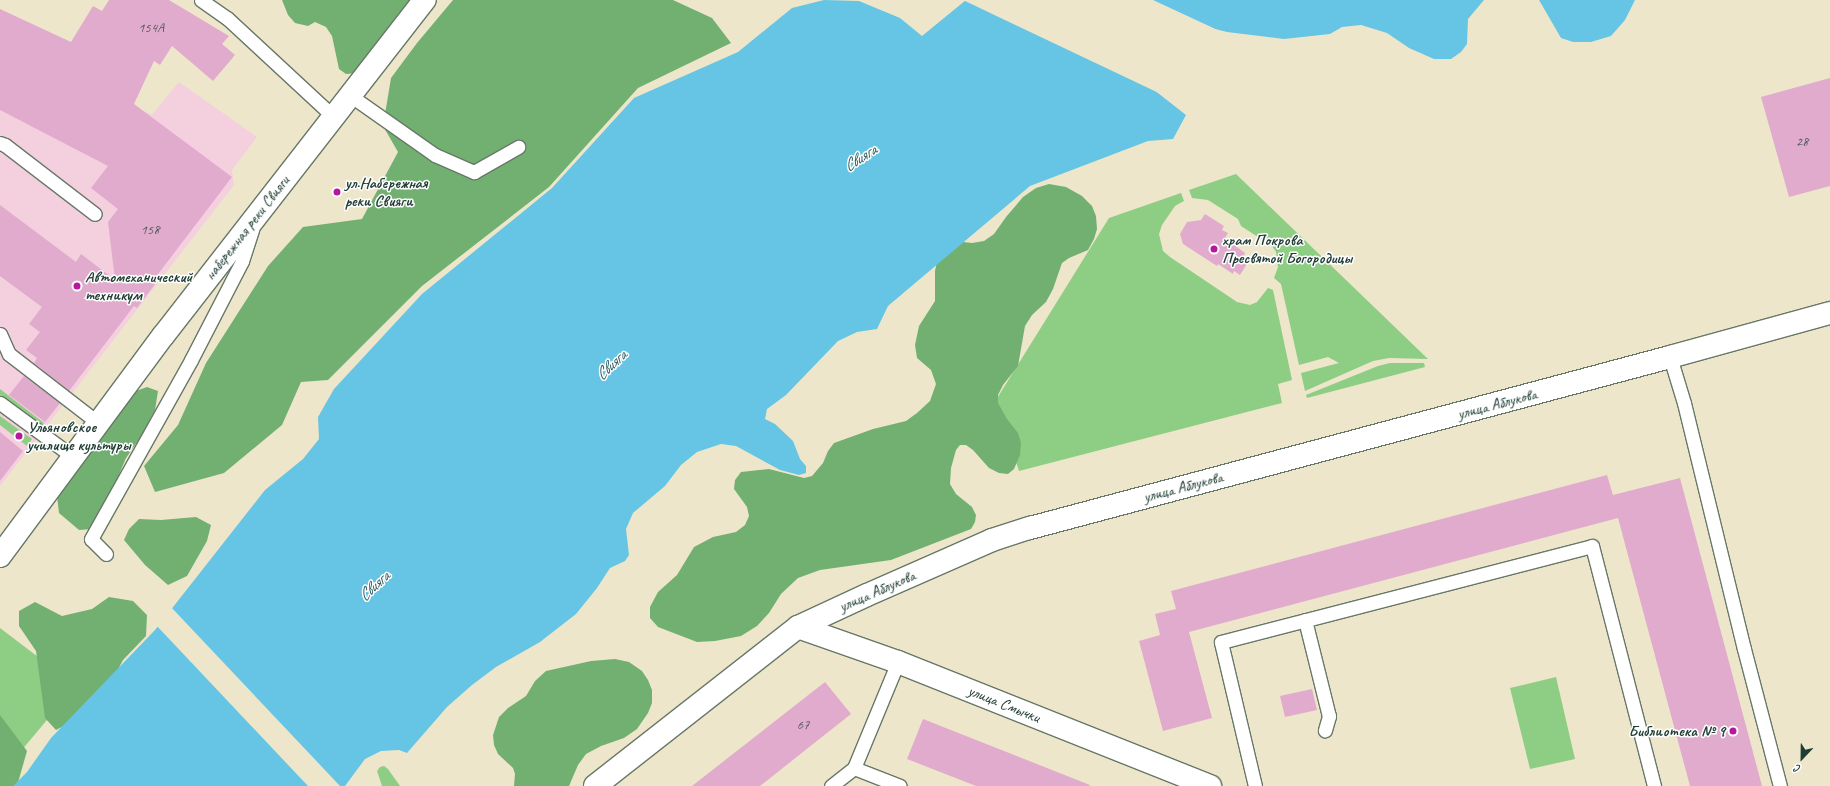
<!DOCTYPE html>
<html>
<head>
<meta charset="utf-8">
<style>
	body { margin:0 }
	#map { position:relative; width:1830px; height:786px; overflow:hidden; background:#eee6ca; font-family:Caveat,sans-serif }
	div>[style] { position:absolute }
	[style*='--x'] { left:calc(var(--x)*1px); top:calc(var(--y)*1px); width:calc(var(--w)*1px); rotate:calc(var(--a)*1deg) }
	.built>* { inset:0; background:#f4cfde }
	.green>* { inset:0; background:#8ecd84 }
	.forest>* { inset:0; background:#72b072 }
	.water>* { inset:0; background:#66c5e4 }
	.pier>* { inset:0; background:#eee6ca }
	.building>* { inset:0; background:#e1abcd }
	.roads { filter:drop-shadow(1px 0 #677868) drop-shadow(-1px 0 #677868) drop-shadow(0 1px #677868) drop-shadow(0 -1px #677868) }
	.lane>* { height:13px; margin:-6.5px; padding:0 6.5px; transform-origin:6.5px; border-radius:6.5px; background:#fff }
	.street>* { height:22px; margin:-11px; padding:0 11px; transform-origin:11px; border-radius:11px; background:#fff }
	.secondary>* { height:22px; margin:-11px; padding:0 11px; transform-origin:11px; border-radius:11px; background:#fff }
	.dots>* { width:11px; height:11px; translate:-50% -50%; box-sizing:border-box; border:2px solid #fff; border-radius:50% }
	span { translate:-50% -50%; white-space:nowrap; text-align:center; line-height:1.15; -webkit-text-stroke:3px #fff; paint-order:stroke }
	.number-label { font-size:14px; color:#50585a }
	.number-label span { -webkit-text-stroke-width:0 }
	.poi-label { font-size:16px; color:#1f3d34; font-weight:700 }
	.left { translate:0 -50%; text-align:left }
	.right { translate:-100% -50%; text-align:right }
	.street-label { font-size:16px; color:#1f3d34 }
	.water-label { font-size:17px; color:#315f60; font-style:italic }
	.north { position:absolute; left:1782px; top:738px; width:40px; height:40px; -webkit-text-stroke:3px #fff; paint-order:stroke; rotate:202deg; font-size:11px; font-weight:700; line-height:16px; text-align:center; color:#1f3d34 }
	.north::after { content:''; display:block; margin:auto; width:14px; height:18px; background:#1f3d34; clip-path:polygon(50% 0,100% 100%,50% 72%,0 100%) }
</style>
</head>
<body>
<div id="map">
	<div class="built">
		<div style="clip-path:polygon(179px 82px,257px 137px,232px 170px,234px 185px,0 486px,0 110px,69px 145px,96px 88px,152px 115px)"></div>
	</div>
	<div class="green">
		<div style="clip-path:polygon(1236px 174px,1428px 359px,1389px 358px,1373px 361px,1305px 391px,1301px 373px,1339px 363px,1328px 357px,1299px 365px,1281px 284px,1274px 278px,1278px 267px,1276px 252px,1272px 246px,1241px 226px,1238px 219px,1208px 200px,1192px 198px,1189px 190px)"></div>
		<div style="clip-path:polygon(1181px 193px,1184px 201px,1175px 206px,1162px 225px,1159px 234px,1163px 251px,1170px 257px,1237px 302px,1250px 305px,1257px 302px,1268px 288px,1273px 290px,1292px 380px,1278px 384px,1282px 403px,1019px 471px,996px 400px,1109px 218px)"></div>
		<div style="clip-path:polygon(1390px 363px,1424px 363px,1425px 367px,1307px 398px,1306px 395px,1378px 366px)"></div>
		<div style="clip-path:polygon(0 389px,44px 423px,42px 426px,0 397px)"></div>
		<div style="clip-path:polygon(0 416px,32px 439px,27px 446px,0 425px)"></div>
		<div style="clip-path:polygon(0 628px,42px 660px,57px 708px,0 776px)"></div>
		<div style="clip-path:polygon(1556px 677px,1575px 759px,1530px 769px,1510px 688px)"></div>
		<div style="clip-path:polygon(384px 766px,388px 769px,400px 786px,382px 786px,377px 771px,380px 767px)"></div>
	</div>
	<div class="forest">
		<div style="clip-path:polygon(282px 0,415px 0,359px 73px,346px 74px,339px 69px,332px 36px,326px 27px,315px 22px,308px 26px,295px 23px,288px 15px)"></div>
		<div style="clip-path:polygon(453px 0,673px 0,712px 18px,731px 43px,638px 88px,549px 187px,422px 286px,328px 380px,301px 382px,282px 425px,224px 473px,155px 492px,144px 466px,178px 425px,206px 363px,268px 266px,303px 227px,362px 219px,398px 152px,383px 126px,391px 78px,417px 43px)"></div>
		<div style="clip-path:polygon(1049px 184px,1066px 187px,1082px 196px,1092px 206px,1096px 216px,1097px 229px,1094px 239px,1088px 250px,1069px 258px,1062px 263px,1053px 289px,1046px 302px,1032px 315px,1025px 326px,1018px 366px,1003px 385px,998px 395px,998px 403px,1007px 419px,1018px 433px,1021px 443px,1020px 455px,1014px 469px,1008px 474px,999px 473px,989px 468px,973px 450px,966px 445px,960px 445px,956px 450px,951px 468px,950px 484px,956px 494px,972px 507px,976px 515px,975px 522px,971px 529px,891px 560px,820px 570px,798px 578px,781px 594px,769px 613px,757px 626px,741px 636px,715px 641px,697px 642px,658px 627px,650px 618px,650px 607px,658px 592px,677px 575px,694px 547px,713px 537px,736px 532px,745px 525px,749px 516px,747px 507px,734px 489px,735px 480px,741px 472px,769px 469px,804px 478px,812px 476px,823px 463px,828px 451px,834px 443px,873px 429px,906px 421px,917px 413px,930px 401px,936px 384px,931px 370px,917px 358px,915px 345px,919px 326px,935px 301px,935px 271px,937px 261px,955px 241px,972px 243px,984px 241px,994px 234px,1006px 217px,1023px 197px,1036px 188px)"></div>
		<div style="clip-path:polygon(147px 387px,158px 391px,155px 410px,142px 435px,126px 458px,105px 508px,93px 529px,79px 530px,59px 513px,57px 496px,136px 391px)"></div>
		<div style="clip-path:polygon(196px 517px,211px 525px,207px 541px,187px 576px,168px 585px,145px 565px,124px 540px,129px 529px,139px 519px,161px 520px)"></div>
		<div style="clip-path:polygon(109px 597px,133px 601px,147px 615px,146px 636px,123px 660px,103px 698px,85px 715px,56px 730px,45px 718px,36px 651px,19px 626px,19px 611px,35px 602px,62px 616px,92px 609px)"></div>
		<div style="clip-path:polygon(615px 659px,629px 662px,642px 671px,648px 680px,652px 690px,652px 703px,648px 713px,637px 729px,624px 738px,601px 746px,586px 754px,578px 765px,569px 786px,514px 786px,515px 774px,513px 768px,498px 754px,494px 745px,493px 735px,499px 717px,508px 708px,526px 696px,535px 681px,546px 671px,591px 661px)"></div>
		<div style="clip-path:polygon(0 715px,27px 751px,17px 786px,0 786px)"></div>
	</div>
	<div class="water">
		<div style="clip-path:polygon(824px 0,859px 1px,900px 18px,922px 36px,966px 0,1484px 0,1468px 19px,1467px 44px,1461px 52px,1451px 59px,1434px 59px,1409px 48px,1387px 33px,1361px 25px,1342px 27px,1330px 34px,1284px 39px,1227px 32px,1191px 23px,1127px 14px,1113px 49px,1149px 86px,1186px 115px,1173px 139px,1148px 141px,1030px 186px,888px 306px,877px 329px,857px 332px,838px 341px,786px 395px,767px 409px,765px 419px,775px 424px,793px 441px,800px 459px,806px 466px,806px 473px,799px 475px,780px 470px,736px 446px,721px 444px,697px 452px,681px 465px,665px 486px,633px 513px,626px 529px,629px 555px,625px 561px,610px 568px,597px 588px,576px 614px,540px 642px,496px 667px,472px 685px,447px 707px,407px 753px,399px 750px,381px 751px,365px 759px,345px 786px,13px 786px,27px 772px,51px 738px,155px 630px,265px 490px,303px 459px,319px 439px,318px 417px,334px 389px,422px 294px,552px 188px,634px 98px,738px 52px,792px 8px)"></div>
		<div style="clip-path:polygon(1539px 0,1635px 0,1625px 20px,1611px 36px,1591px 42px,1573px 42px,1561px 38px)"></div>
	</div>
	<div class="pier">
		<div style="clip-path:polygon(963px 0,1153px 0,1224px 33px,1191px 25px,1164px 29px,1128px 16px,1116px 48px,1131px 54px,1141px 66px,1151px 85px,1163px 95px)"></div>
		<div style="clip-path:polygon(170px 606px,340px 786px,308px 786px,156px 625px)"></div>
	</div>
	<div class="building">
		<div style="clip-path:polygon(109px 0,169px 0,229px 36px,222px 44px,235px 55px,213px 81px,172px 46px,160px 65px,154px 61px,134px 104px,232px 177px,152px 282px,155px 284px,137px 308px,134px 306px,69px 391px,34px 363px,37px 358px,26px 350px,40px 332px,29px 324px,42px 307px,0 276px,0 205px,76px 262px,81px 254px,115px 280px,108px 222px,118px 209px,91px 188px,108px 166px,0 110px,0 9px,71px 42px,93px 6px,102px 11px)"></div>
		<div style="clip-path:polygon(1830px 78px,1830px 186px,1789px 197px,1761px 97px)"></div>
		<div style="clip-path:polygon(1205px 214px,1224px 226px,1222px 230px,1228px 233px,1225px 238px,1245px 253px,1244px 256px,1250px 259px,1240px 275px,1234px 271px,1233px 274px,1218px 264px,1217px 266px,1183px 244px,1180px 234px,1187px 222px,1201px 220px)"></div>
		<div style="clip-path:polygon(24px 376px,60px 403px,45px 422px,9px 395px)"></div>
		<div style="clip-path:polygon(0 432px,23px 451px,0 481px)"></div>
		<div style="clip-path:polygon(1607px 475px,1613px 495px,1680px 478px,1762px 786px,1690px 786px,1618px 518px,1189px 632px,1212px 718px,1163px 731px,1139px 641px,1160px 635px,1155px 614px,1176px 609px,1171px 591px)"></div>
		<div style="clip-path:polygon(825px 682px,851px 714px,760px 786px,692px 786px)"></div>
		<div style="clip-path:polygon(1312px 689px,1317px 710px,1285px 717px,1280px 696px)"></div>
		<div style="clip-path:polygon(923px 719px,1090px 785px,1089px 786px,976px 786px,907px 759px)"></div>
	</div>
	<div class="roads">
		<div class="lane">
			<div style="--x:201;--y:0;--w:32;--a:35"></div>
			<div style="--x:227;--y:18;--w:146;--a:42.8"></div>
			<div style="--x:351;--y:96;--w:103;--a:35.1"></div>
			<div style="--x:435;--y:155;--w:43;--a:23.6"></div>
			<div style="--x:474;--y:172;--w:51;--a:-29.6"></div>
			<div style="--x:0;--y:143;--w:5;--a:22"></div>
			<div style="--x:5;--y:145;--w:113;--a:37.5"></div>
			<div style="--x:0;--y:334;--w:22;--a:66"></div>
			<div style="--x:9;--y:354;--w:111;--a:37.7"></div>
			<div style="--x:1670;--y:357;--w:48;--a:73.1"></div>
			<div style="--x:1684;--y:403;--w:253;--a:76.3"></div>
			<div style="--x:1744;--y:649;--w:142;--a:75.3"></div>
			<div style="--x:0;--y:403;--w:89;--a:36.4"></div>
			<div style="--x:106;--y:554;--w:21;--a:-135"></div>
			<div style="--x:91;--y:539;--w:205;--a:-60.8"></div>
			<div style="--x:191;--y:360;--w:111;--a:-62.7"></div>
			<div style="--x:242;--y:261;--w:33;--a:-72"></div>
			<div style="--x:1305;--y:620;--w:99;--a:76"></div>
			<div style="--x:1329;--y:716;--w:15;--a:106"></div>
			<div style="--x:854;--y:768;--w:49;--a:21.4"></div>
			<div style="--x:831;--y:786;--w:29;--a:-38"></div>
			<div style="--x:854;--y:768;--w:115;--a:-67.5"></div>
			<div style="--x:1255;--y:786;--w:148;--a:-103.3"></div>
			<div style="--x:1221;--y:642;--w:383;--a:-14.5"></div>
			<div style="--x:1592;--y:546;--w:248;--a:75.5"></div>
		</div>
		<div class="street">
			<div style="--x:0;--y:556;--w:274;--a:-53.5"></div>
			<div style="--x:163;--y:336;--w:426;--a:-52.1"></div>
		</div>
		<div class="secondary">
			<div style="--x:798;--y:627;--w:106;--a:19.3"></div>
			<div style="--x:898;--y:662;--w:336;--a:21.7"></div>
			<div style="--x:595;--y:786;--w:258;--a:-38.1"></div>
			<div style="--x:798;--y:627;--w:76;--a:-24.9"></div>
			<div style="--x:867;--y:595;--w:137;--a:-23.7"></div>
			<div style="--x:992;--y:540;--w:40;--a:-18"></div>
			<div style="--x:1030;--y:528;--w:662;--a:-14.96"></div>
			<div style="--x:1670;--y:357;--w:166;--a:-15.4"></div>
		</div>
	</div>
	<div class="dots">
		<div style="left:337px;top:192px;background:#b5179e"></div>
		<div style="left:1214px;top:249px;background:#b5179e"></div>
		<div style="left:77px;top:286px;background:#b5179e"></div>
		<div style="left:19px;top:436px;background:#b5179e"></div>
		<div style="left:1733px;top:731px;background:#b5179e"></div>
	</div>
	<div class="number-label">
		<span style="left:151px;top:28px">154А</span>
		<span style="left:1802px;top:142px">28</span>
		<span style="left:150px;top:230px">158</span>
		<span style="left:803px;top:725px">67</span>
	</div>
	<div class="poi-label">
		<span class="left" style="left:345px;top:192px">ул.Набережная<br>реки Свияги</span>
		<span class="left" style="left:1222px;top:249px">храм Покрова<br>Пресвятой Богородицы</span>
		<span class="left" style="left:85px;top:286px">Автомеханический<br>техникум</span>
		<span class="left" style="left:27px;top:436px">Ульяновское<br>училище культуры</span>
		<span class="right" style="left:1725px;top:731px">Библиотека № 9</span>
	</div>
	<div class="street-label">
		<span style="left:247px;top:228px;rotate:-52deg">набережная реки Свияги</span>
		<span style="left:1497px;top:404px;rotate:-15deg">улица Аблукова</span>
		<span style="left:1183px;top:487px;rotate:-15deg">улица Аблукова</span>
		<span style="left:877px;top:591px;rotate:-24deg">улица Аблукова</span>
		<span style="left:1004px;top:704px;rotate:22deg">улица Смычки</span>
	</div>
	<div class="water-label">
		<span style="left:860px;top:158px;rotate:-33deg">Свияга</span>
		<span style="left:611px;top:365px;rotate:-43deg">Свияга</span>
		<span style="left:374px;top:586px;rotate:-43deg">Свияга</span>
	</div>
	<div class="north">С</div>
</div>
</body>
</html>
